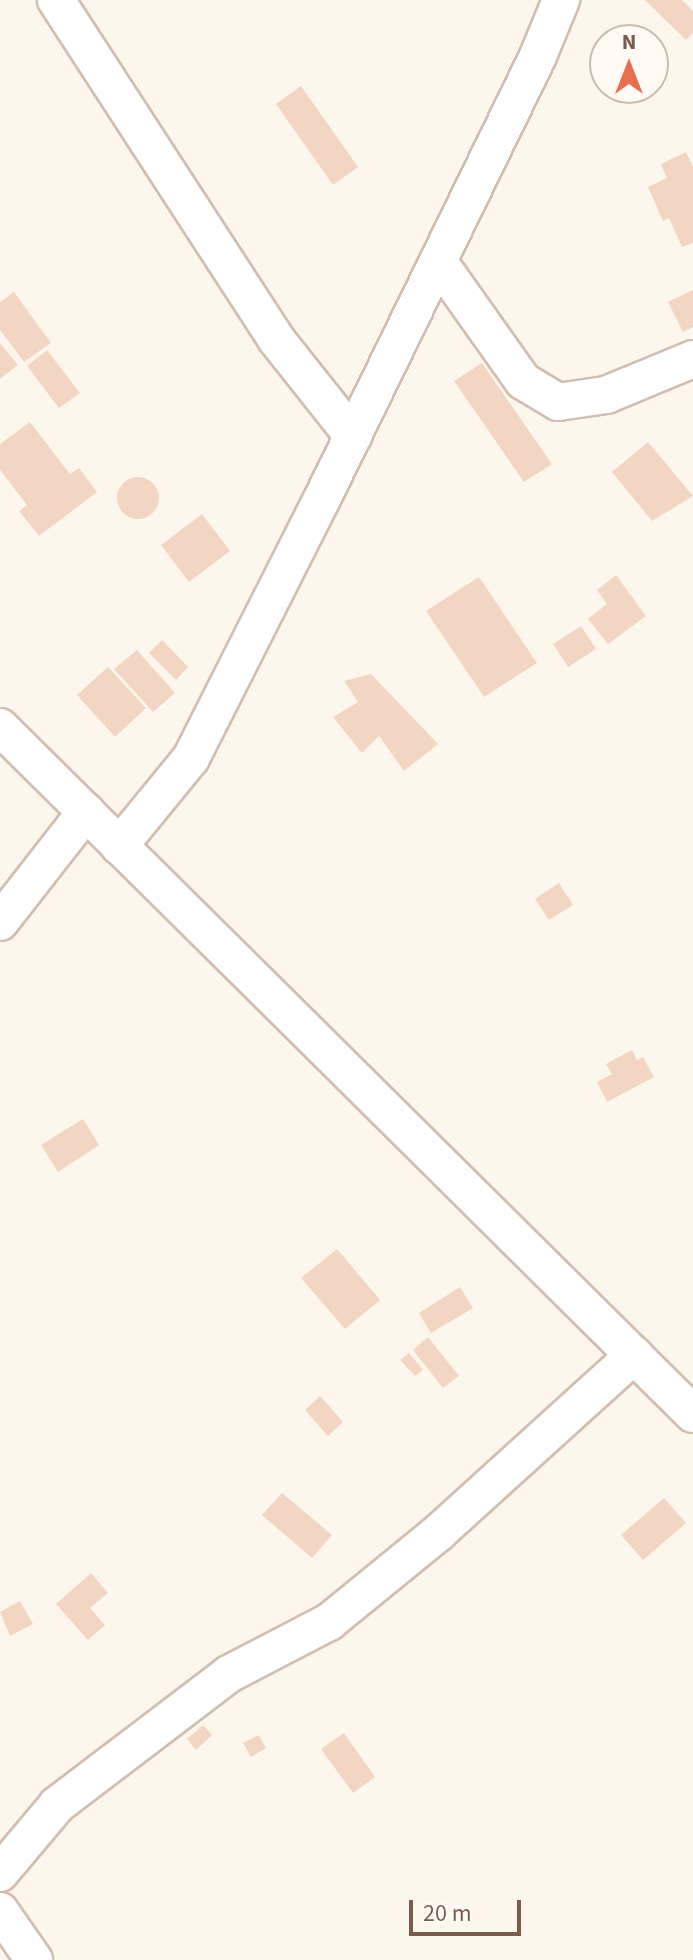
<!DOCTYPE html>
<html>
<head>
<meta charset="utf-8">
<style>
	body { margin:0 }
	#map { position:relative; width:693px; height:1960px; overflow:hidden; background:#fdf6ec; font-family:"Source Sans 3",sans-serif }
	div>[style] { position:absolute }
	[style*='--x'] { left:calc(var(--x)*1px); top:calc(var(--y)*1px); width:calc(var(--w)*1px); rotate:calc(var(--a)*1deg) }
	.building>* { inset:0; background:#f3d5c3 }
	.round { border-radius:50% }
	.roads { filter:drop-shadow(2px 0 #d1beb0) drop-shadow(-2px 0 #d1beb0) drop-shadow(0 2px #d1beb0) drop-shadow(0 -2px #d1beb0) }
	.minor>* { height:36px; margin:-18px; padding:0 18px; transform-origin:18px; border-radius:18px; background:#fff }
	span { translate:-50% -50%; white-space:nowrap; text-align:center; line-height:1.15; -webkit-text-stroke:6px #fffaf3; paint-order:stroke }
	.north { position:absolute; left:589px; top:24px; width:80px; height:80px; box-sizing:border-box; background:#fffaf3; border:2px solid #cabbb1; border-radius:50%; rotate:0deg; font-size:22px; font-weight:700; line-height:32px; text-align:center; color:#7a5c4d }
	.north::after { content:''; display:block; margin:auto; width:28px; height:36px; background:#e76f51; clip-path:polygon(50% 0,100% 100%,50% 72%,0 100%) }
	.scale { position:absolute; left:409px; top:1900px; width:112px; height:36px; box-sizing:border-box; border:4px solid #7a5c4d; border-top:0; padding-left:10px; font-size:24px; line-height:28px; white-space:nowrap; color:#7a5c4d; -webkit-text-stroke:6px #fffaf3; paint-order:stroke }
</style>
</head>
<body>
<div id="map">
	<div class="building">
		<div style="clip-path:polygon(645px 0,682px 0,693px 11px,693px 33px,686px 40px)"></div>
		<div style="clip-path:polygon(301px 86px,358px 167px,333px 185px,276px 104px)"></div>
		<div style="clip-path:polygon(686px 152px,693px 167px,693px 243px,682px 247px,669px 218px,663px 221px,648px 187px,667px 178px,661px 164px)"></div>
		<div style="clip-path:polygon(693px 290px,693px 327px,683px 332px,668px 302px)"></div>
		<div style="clip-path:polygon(14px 292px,51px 343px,24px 362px,0 330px,0 302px)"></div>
		<div style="clip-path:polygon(0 343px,18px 365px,0 379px)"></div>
		<div style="clip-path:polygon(47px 350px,80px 393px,59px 408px,27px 366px)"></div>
		<div style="clip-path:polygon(482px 363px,552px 464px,524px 482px,454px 381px)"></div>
		<div style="clip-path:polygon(30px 422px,70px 474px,79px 468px,97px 492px,39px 536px,19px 511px,27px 505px,0 470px,0 444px)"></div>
		<div style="clip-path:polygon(648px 442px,693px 496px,652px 521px,612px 472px)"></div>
		<div class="round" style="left:117px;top:477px;width:42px;height:42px"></div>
		<div style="clip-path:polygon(202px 514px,230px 551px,189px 582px,161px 545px)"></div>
		<div style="clip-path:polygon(616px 575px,646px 616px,608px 644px,588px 619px,607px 604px,597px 590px)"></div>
		<div style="clip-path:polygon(479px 577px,537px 663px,484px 697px,426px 611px)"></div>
		<div style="clip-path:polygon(581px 626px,596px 649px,568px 667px,553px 644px)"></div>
		<div style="clip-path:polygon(162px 640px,188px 667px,176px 680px,149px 653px)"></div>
		<div style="clip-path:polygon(137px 650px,175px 693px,153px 712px,114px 669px)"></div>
		<div style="clip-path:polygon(108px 667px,146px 708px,115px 737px,77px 695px)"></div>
		<div style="clip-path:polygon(371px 674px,438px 744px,404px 771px,379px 736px,362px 753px,333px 717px,358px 702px,344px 681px)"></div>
		<div style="clip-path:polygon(559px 883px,573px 905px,549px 920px,535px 899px)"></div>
		<div style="clip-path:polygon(632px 1050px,637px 1060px,643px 1057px,654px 1077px,607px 1102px,597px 1082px,612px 1074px,606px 1064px)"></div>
		<div style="clip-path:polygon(83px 1119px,99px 1145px,58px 1172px,41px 1145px)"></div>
		<div style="clip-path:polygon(337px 1249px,380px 1300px,345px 1329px,301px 1278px)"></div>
		<div style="clip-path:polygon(460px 1287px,473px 1308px,431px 1333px,419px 1313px)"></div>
		<div style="clip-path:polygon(428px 1337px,459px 1376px,443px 1388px,413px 1350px)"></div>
		<div style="clip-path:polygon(409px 1353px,423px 1370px,415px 1376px,400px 1360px)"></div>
		<div style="clip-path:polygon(320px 1396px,343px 1422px,328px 1436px,305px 1410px)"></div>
		<div style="clip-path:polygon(282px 1493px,332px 1535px,312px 1558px,262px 1515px)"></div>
		<div style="clip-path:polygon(664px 1498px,686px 1523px,643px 1560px,621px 1535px)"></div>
		<div style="clip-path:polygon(91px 1573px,108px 1593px,90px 1608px,105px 1625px,88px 1640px,56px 1604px)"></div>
		<div style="clip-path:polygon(20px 1601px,33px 1624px,10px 1636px,0 1612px)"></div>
		<div style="clip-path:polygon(203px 1725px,212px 1735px,196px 1750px,187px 1739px)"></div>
		<div style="clip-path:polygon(344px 1733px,375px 1777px,353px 1793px,321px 1749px)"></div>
		<div style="clip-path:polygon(259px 1735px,266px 1748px,251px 1757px,243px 1743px)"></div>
	</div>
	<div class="roads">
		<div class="minor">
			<div style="--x:56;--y:0;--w:404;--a:57"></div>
			<div style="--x:276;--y:339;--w:124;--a:51.6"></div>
			<div style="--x:438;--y:261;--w:147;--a:54.7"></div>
			<div style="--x:523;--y:381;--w:41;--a:31"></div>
			<div style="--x:558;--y:402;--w:49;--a:-8.3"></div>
			<div style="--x:606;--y:395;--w:94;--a:-22.5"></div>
			<div style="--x:0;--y:727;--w:976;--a:44.75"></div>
			<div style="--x:119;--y:846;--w:114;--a:-50.7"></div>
			<div style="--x:191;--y:758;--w:290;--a:-63.2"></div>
			<div style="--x:322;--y:499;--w:493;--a:-64"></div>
			<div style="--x:538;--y:56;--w:61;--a:-67.7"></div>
			<div style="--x:0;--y:922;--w:140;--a:-52"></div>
			<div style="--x:0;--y:1873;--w:89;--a:-50"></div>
			<div style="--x:57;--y:1805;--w:216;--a:-37.3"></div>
			<div style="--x:229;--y:1674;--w:113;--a:-27.5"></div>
			<div style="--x:329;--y:1622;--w:141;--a:-39.2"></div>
			<div style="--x:438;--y:1533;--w:265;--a:-42.2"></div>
			<div style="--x:0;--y:1911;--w:60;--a:55.2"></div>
		</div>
	</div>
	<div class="north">N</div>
	<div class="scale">20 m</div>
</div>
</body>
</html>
